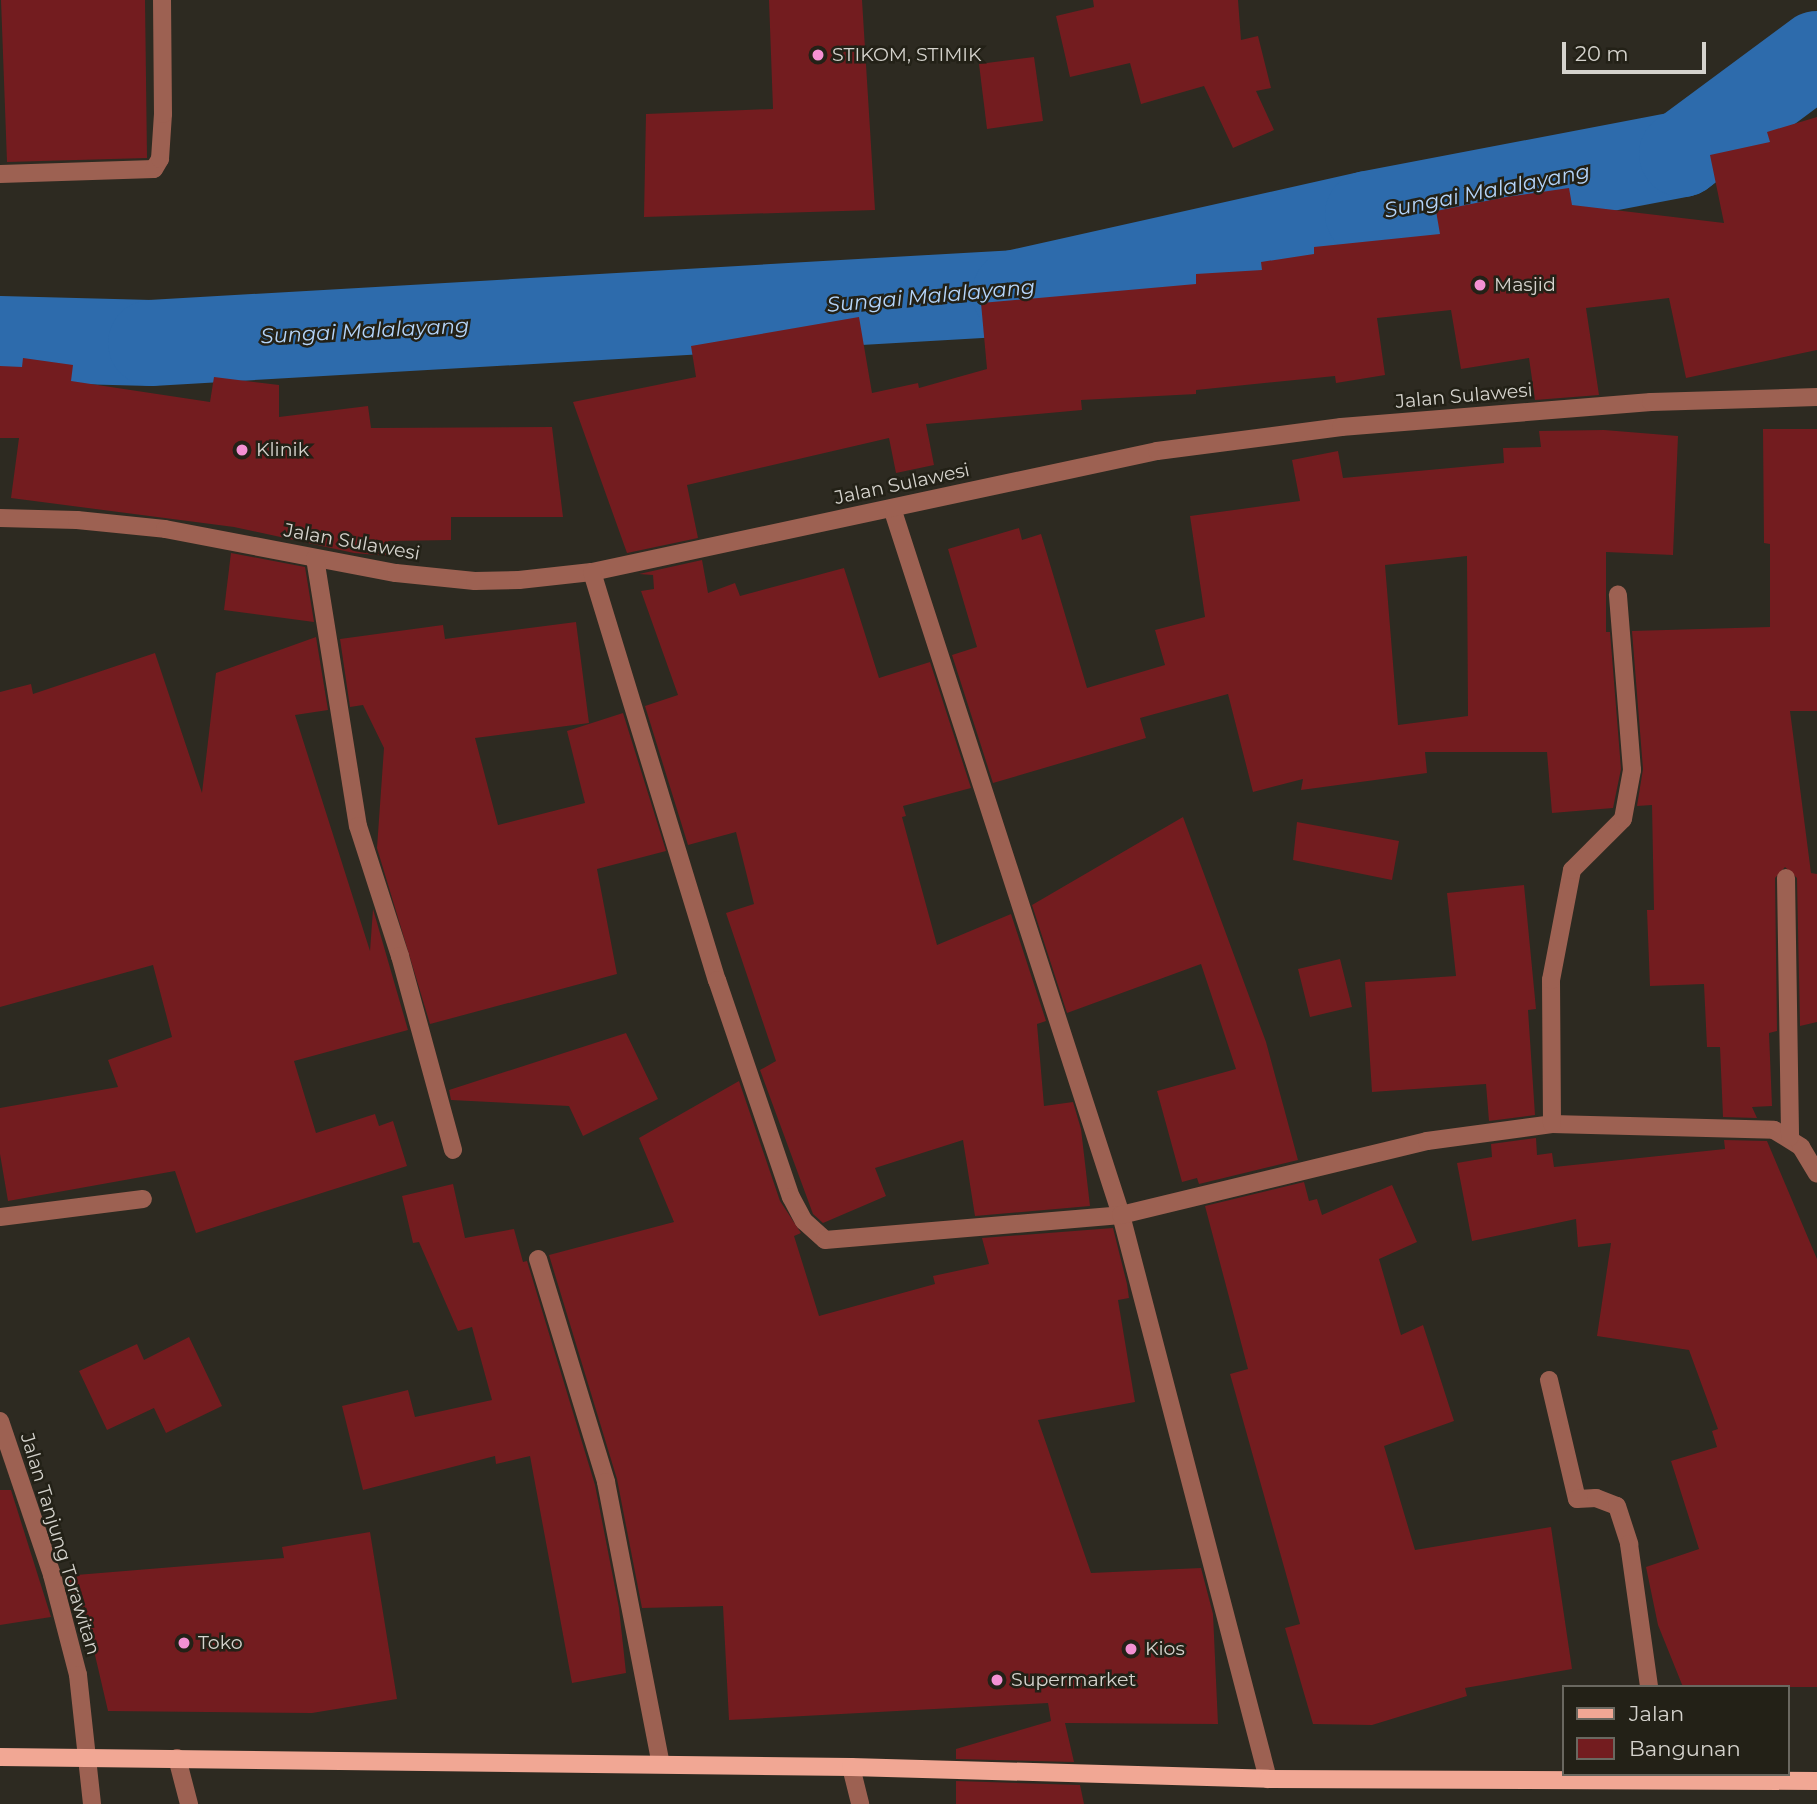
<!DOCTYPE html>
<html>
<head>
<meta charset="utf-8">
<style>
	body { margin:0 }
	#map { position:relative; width:1817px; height:1804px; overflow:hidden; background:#2d2a21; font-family:Montserrat,sans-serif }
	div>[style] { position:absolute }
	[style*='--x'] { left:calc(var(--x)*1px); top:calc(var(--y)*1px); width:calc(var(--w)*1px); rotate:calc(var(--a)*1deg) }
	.river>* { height:86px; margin:-43px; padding:0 43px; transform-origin:43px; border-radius:43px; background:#2d6bac }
	.building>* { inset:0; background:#731c1f }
	.minor>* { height:18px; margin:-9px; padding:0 9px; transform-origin:9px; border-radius:9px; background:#9d6152 }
	.major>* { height:18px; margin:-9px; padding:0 9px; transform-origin:9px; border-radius:9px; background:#f1a794 }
	.dots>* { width:19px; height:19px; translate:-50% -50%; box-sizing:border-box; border:4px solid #232117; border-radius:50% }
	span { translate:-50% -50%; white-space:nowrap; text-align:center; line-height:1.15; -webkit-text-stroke:5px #232117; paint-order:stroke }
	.poi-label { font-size:19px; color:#d5d3cd }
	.left { translate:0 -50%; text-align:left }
	.street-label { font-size:19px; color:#d5d3cd }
	.water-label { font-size:21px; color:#b5d4f8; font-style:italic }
	.legend { position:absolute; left:1562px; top:1685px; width:228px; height:91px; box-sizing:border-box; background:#232117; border:2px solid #6a6860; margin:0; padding:9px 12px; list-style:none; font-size:21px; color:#d5d3cd }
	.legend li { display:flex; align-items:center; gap:14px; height:35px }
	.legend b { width:35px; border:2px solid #6a6860 }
	.scale { position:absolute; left:1562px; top:42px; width:144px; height:32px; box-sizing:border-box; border:4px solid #d5d3cd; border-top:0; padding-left:9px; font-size:21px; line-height:24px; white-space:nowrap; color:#d5d3cd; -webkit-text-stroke:5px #232117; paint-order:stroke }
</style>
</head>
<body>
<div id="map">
	<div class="river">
		<div style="--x:0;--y:339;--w:151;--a:1.5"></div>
		<div style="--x:151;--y:343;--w:865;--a:-3.31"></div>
		<div style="--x:1015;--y:293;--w:362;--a:-12.6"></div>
		<div style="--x:1368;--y:214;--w:320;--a:-10.8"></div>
		<div style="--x:1682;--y:154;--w:168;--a:-36.5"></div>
	</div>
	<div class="building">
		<div style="clip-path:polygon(1px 0,145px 0,147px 158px,7px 162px)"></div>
		<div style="clip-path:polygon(769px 0,862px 0,875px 210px,644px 217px,646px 114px,773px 109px)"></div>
		<div style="clip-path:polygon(1093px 0,1238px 0,1241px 40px,1258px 36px,1271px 88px,1256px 91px,1274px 130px,1233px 148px,1204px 86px,1141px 104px,1130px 63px,1070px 77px,1056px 16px,1094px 7px)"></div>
		<div style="clip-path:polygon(1034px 57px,1043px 121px,987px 129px,979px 64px)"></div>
		<div style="clip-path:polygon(1817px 117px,1817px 350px,1686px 378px,1669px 298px,1586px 308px,1599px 395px,1535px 400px,1529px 358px,1461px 369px,1451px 310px,1377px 318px,1385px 375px,1336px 383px,1335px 376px,1196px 390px,1196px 394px,1081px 400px,1082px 410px,926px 424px,934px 465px,896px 473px,889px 438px,687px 485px,698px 538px,627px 553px,573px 402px,696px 377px,691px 346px,859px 317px,872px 393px,918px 383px,919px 388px,987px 369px,981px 303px,1196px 284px,1196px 274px,1262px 270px,1261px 262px,1314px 254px,1314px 247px,1440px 234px,1436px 211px,1506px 197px,1569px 188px,1572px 205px,1724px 223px,1710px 155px,1770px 142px,1767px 132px)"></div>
		<div style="clip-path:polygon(23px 358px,73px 365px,71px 381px,210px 402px,214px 377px,279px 385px,279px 417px,368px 406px,371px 428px,552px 427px,563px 517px,451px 517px,451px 540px,388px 541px,389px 556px,354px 553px,234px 527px,11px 498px,19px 438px,0 438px,0 366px,22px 367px)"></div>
		<div style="clip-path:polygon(1763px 429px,1817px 429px,1817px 711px,1790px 711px,1811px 873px,1817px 874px,1817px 1022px,1800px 1026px,1797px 878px,1785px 867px,1775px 878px,1777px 1031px,1769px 1033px,1772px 1106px,1752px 1107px,1757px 1118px,1723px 1117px,1720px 1047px,1707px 1047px,1704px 984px,1650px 986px,1647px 910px,1654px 910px,1652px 805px,1637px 806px,1643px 769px,1632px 631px,1770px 627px,1770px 544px,1764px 543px)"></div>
		<div style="clip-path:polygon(evenodd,1604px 430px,1678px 436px,1673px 555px,1606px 552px,1606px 632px,1610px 632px,1621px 769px,1613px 808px,1552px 813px,1547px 752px,1425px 752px,1427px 773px,1301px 790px,1303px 779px,1253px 792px,1228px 694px,1140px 718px,1146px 738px,993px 783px,952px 655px,977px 647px,948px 549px,1019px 528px,1022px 540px,1041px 534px,1087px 688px,1165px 665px,1155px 630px,1205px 617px,1190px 516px,1300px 501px,1292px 460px,1338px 451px,1343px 478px,1504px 463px,1503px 448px,1541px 447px,1539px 431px,1604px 430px,1467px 556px,1468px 716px,1398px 725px,1385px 565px,1467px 556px)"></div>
		<div style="clip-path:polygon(231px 553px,305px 567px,314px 622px,224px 610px)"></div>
		<div style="clip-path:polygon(702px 560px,708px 593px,735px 583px,740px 596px,844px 568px,879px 678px,930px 662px,971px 788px,903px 806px,906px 816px,902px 817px,937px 945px,1011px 914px,1046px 1021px,1037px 1024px,1044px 1106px,1073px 1102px,1081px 1129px,1090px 1206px,975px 1216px,963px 1140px,875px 1168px,886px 1196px,823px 1223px,813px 1214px,760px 1070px,776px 1061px,726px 913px,754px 904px,736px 832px,688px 845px,645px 706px,678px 695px,641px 591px,654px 589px,653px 575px,639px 574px)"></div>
		<div style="clip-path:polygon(576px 622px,589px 723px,475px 738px,498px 825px,585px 803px,567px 731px,623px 713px,666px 851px,597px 869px,617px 974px,430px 1024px,377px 848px,384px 748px,363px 705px,350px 707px,340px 639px,443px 625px,445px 639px)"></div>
		<div style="clip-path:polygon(316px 637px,328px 710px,295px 715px,370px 951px,373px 909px,408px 1030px,294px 1061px,316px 1133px,375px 1114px,379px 1126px,393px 1121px,407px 1166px,196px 1233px,175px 1171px,8px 1201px,0 1154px,0 1108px,118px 1087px,108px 1060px,172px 1037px,153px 965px,0 1007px,0 692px,31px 684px,33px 694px,155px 653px,202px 793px,216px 673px)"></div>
		<div style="clip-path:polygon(1183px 817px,1266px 1042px,1298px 1160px,1199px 1184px,1197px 1178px,1182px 1182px,1157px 1091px,1236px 1069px,1201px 964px,1067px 1013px,1032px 905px)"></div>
		<div style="clip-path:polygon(1297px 822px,1399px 841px,1392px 880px,1293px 860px)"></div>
		<div style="clip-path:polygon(1524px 885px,1536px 1009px,1528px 1010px,1535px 1115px,1489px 1121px,1486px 1084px,1372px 1092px,1365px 982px,1456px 976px,1447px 893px)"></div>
		<div style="clip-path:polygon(1340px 959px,1352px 1007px,1310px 1017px,1298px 969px)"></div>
		<div style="clip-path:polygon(626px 1033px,658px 1099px,583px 1136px,569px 1106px,451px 1100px,449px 1090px)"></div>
		<div style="clip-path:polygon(739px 1081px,780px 1201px,801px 1233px,794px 1236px,819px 1316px,935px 1284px,933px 1276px,989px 1264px,982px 1238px,1113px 1228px,1127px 1284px,1129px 1298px,1118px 1300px,1135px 1402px,1038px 1420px,1091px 1573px,1201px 1568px,1213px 1614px,1218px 1724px,1065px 1723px,1074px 1762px,956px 1759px,956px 1749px,1051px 1721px,1048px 1703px,729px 1720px,723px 1606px,642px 1608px,617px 1479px,549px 1255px,674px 1222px,639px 1138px)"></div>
		<div style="clip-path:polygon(1536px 1138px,1537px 1155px,1552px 1153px,1554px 1167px,1725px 1149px,1724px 1140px,1767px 1141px,1817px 1259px,1817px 1687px,1683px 1687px,1658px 1625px,1646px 1567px,1699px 1549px,1671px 1461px,1717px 1447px,1712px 1431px,1718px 1429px,1689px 1350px,1597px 1336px,1611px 1243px,1578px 1247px,1576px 1219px,1472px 1241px,1457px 1163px,1492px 1157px,1491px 1144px)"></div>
		<div style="clip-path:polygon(1304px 1182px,1309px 1201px,1317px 1199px,1322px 1215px,1392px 1185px,1417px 1242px,1379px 1259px,1401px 1335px,1423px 1325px,1454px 1421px,1384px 1446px,1415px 1550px,1551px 1527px,1572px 1669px,1465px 1688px,1467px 1696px,1372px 1725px,1313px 1724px,1285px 1628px,1300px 1624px,1230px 1374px,1248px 1369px,1205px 1206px)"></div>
		<div style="clip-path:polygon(453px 1184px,465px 1238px,514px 1229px,523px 1262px,527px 1261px,595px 1485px,619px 1608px,626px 1673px,572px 1683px,530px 1456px,496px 1464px,495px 1456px,363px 1490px,342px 1406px,408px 1390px,415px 1417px,492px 1400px,472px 1327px,458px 1331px,419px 1242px,413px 1243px,402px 1196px)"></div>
		<div style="clip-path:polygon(189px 1337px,222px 1406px,166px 1433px,154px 1408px,107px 1430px,79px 1371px,137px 1344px,144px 1360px)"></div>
		<div style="clip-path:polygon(0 1490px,11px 1490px,51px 1617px,0 1625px)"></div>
		<div style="clip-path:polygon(370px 1532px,397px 1699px,312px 1713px,108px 1711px,85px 1612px,74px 1613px,64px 1576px,284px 1558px,282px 1547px)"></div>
		<div style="clip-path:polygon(956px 1781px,1080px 1785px,1084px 1804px,956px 1804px)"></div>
	</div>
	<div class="minor">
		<div style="--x:0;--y:174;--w:154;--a:-1.9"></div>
		<div style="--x:154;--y:169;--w:12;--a:-59"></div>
		<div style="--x:160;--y:159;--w:45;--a:-86.2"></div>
		<div style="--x:163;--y:114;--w:114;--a:-90.5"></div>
		<div style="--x:892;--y:508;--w:743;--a:72.05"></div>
		<div style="--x:1121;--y:1215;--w:583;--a:75.39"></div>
		<div style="--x:0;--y:518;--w:77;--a:1.5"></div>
		<div style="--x:77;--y:520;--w:88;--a:5.8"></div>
		<div style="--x:165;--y:529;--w:235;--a:10.8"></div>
		<div style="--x:396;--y:573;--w:79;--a:5.8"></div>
		<div style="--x:475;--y:581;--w:44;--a:-1.3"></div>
		<div style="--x:519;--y:580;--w:73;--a:-6.3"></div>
		<div style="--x:592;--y:572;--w:578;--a:-12.09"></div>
		<div style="--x:1157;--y:451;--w:186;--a:-7.4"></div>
		<div style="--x:1341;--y:427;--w:311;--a:-4.6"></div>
		<div style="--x:1651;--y:402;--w:166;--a:-1.7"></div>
		<div style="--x:315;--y:558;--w:271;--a:80.9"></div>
		<div style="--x:358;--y:826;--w:137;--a:72.1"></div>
		<div style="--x:400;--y:956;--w:201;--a:74.7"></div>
		<div style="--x:592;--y:572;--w:427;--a:73"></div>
		<div style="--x:717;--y:980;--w:229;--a:71.2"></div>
		<div style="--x:791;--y:1197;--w:27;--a:62"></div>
		<div style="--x:804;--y:1221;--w:28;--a:42"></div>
		<div style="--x:825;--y:1240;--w:297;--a:-4.8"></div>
		<div style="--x:1121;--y:1215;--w:315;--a:-13.6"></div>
		<div style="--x:1427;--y:1141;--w:126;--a:-7.7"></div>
		<div style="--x:1552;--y:1124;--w:222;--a:1.5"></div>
		<div style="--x:1774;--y:1130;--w:32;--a:32"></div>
		<div style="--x:1801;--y:1147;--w:31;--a:59"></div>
		<div style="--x:1786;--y:878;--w:259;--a:89.1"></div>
		<div style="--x:1552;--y:1124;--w:144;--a:-90.4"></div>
		<div style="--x:1551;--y:980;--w:112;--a:-79.2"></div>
		<div style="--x:1572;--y:870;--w:72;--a:-45"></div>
		<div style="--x:1623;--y:819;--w:50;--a:-79.6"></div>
		<div style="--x:1632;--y:770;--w:176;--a:-94.6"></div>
		<div style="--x:0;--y:1217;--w:144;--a:-7.2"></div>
		<div style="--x:538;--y:1259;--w:233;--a:73"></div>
		<div style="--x:606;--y:1482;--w:287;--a:79"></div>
		<div style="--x:1549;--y:1380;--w:122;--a:76.8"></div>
		<div style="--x:1577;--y:1499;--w:19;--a:-3"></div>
		<div style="--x:1596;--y:1498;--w:22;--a:21"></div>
		<div style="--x:1617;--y:1506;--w:40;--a:72"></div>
		<div style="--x:1629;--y:1544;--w:144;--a:82"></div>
		<div style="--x:0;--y:1421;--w:163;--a:71.3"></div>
		<div style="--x:52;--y:1575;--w:103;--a:75.4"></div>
		<div style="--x:78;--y:1675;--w:130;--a:83.8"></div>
		<div style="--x:177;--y:1758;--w:48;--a:75.4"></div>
		<div style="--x:851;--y:1767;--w:38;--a:76"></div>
	</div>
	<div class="major">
		<div style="--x:0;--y:1757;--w:851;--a:0.67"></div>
		<div style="--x:851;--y:1767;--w:417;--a:1.6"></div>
		<div style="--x:1268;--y:1779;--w:549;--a:0.21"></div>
	</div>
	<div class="dots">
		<div style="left:818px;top:55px;background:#f491d4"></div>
		<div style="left:1480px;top:285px;background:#f491d4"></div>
		<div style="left:242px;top:450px;background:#f491d4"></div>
		<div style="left:184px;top:1643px;background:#f491d4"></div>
		<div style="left:1131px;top:1649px;background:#f491d4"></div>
		<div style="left:997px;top:1680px;background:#f491d4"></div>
	</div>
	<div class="poi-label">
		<span class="left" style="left:832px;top:55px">STIKOM, STIMIK</span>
		<span class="left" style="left:1494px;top:285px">Masjid</span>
		<span class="left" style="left:256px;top:450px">Klinik</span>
		<span class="left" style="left:198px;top:1643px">Toko</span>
		<span class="left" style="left:1145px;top:1649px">Kios</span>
		<span class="left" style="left:1011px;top:1680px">Supermarket</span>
	</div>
	<div class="street-label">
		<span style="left:1464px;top:396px;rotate:-5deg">Jalan Sulawesi</span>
		<span style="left:902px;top:484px;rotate:-12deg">Jalan Sulawesi</span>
		<span style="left:352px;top:542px;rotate:10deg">Jalan Sulawesi</span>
		<span style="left:60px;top:1544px;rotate:73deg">Jalan Tanjung Torawitan</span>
	</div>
	<div class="water-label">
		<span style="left:1487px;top:191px;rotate:-11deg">Sungai Malalayang</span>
		<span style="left:931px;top:296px;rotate:-5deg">Sungai Malalayang</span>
		<span style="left:365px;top:331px;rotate:-3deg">Sungai Malalayang</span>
	</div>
	<ul class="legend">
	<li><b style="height:9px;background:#f1a794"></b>Jalan</li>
	<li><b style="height:19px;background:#731c1f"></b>Bangunan</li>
	</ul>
	<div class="scale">20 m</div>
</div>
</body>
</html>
